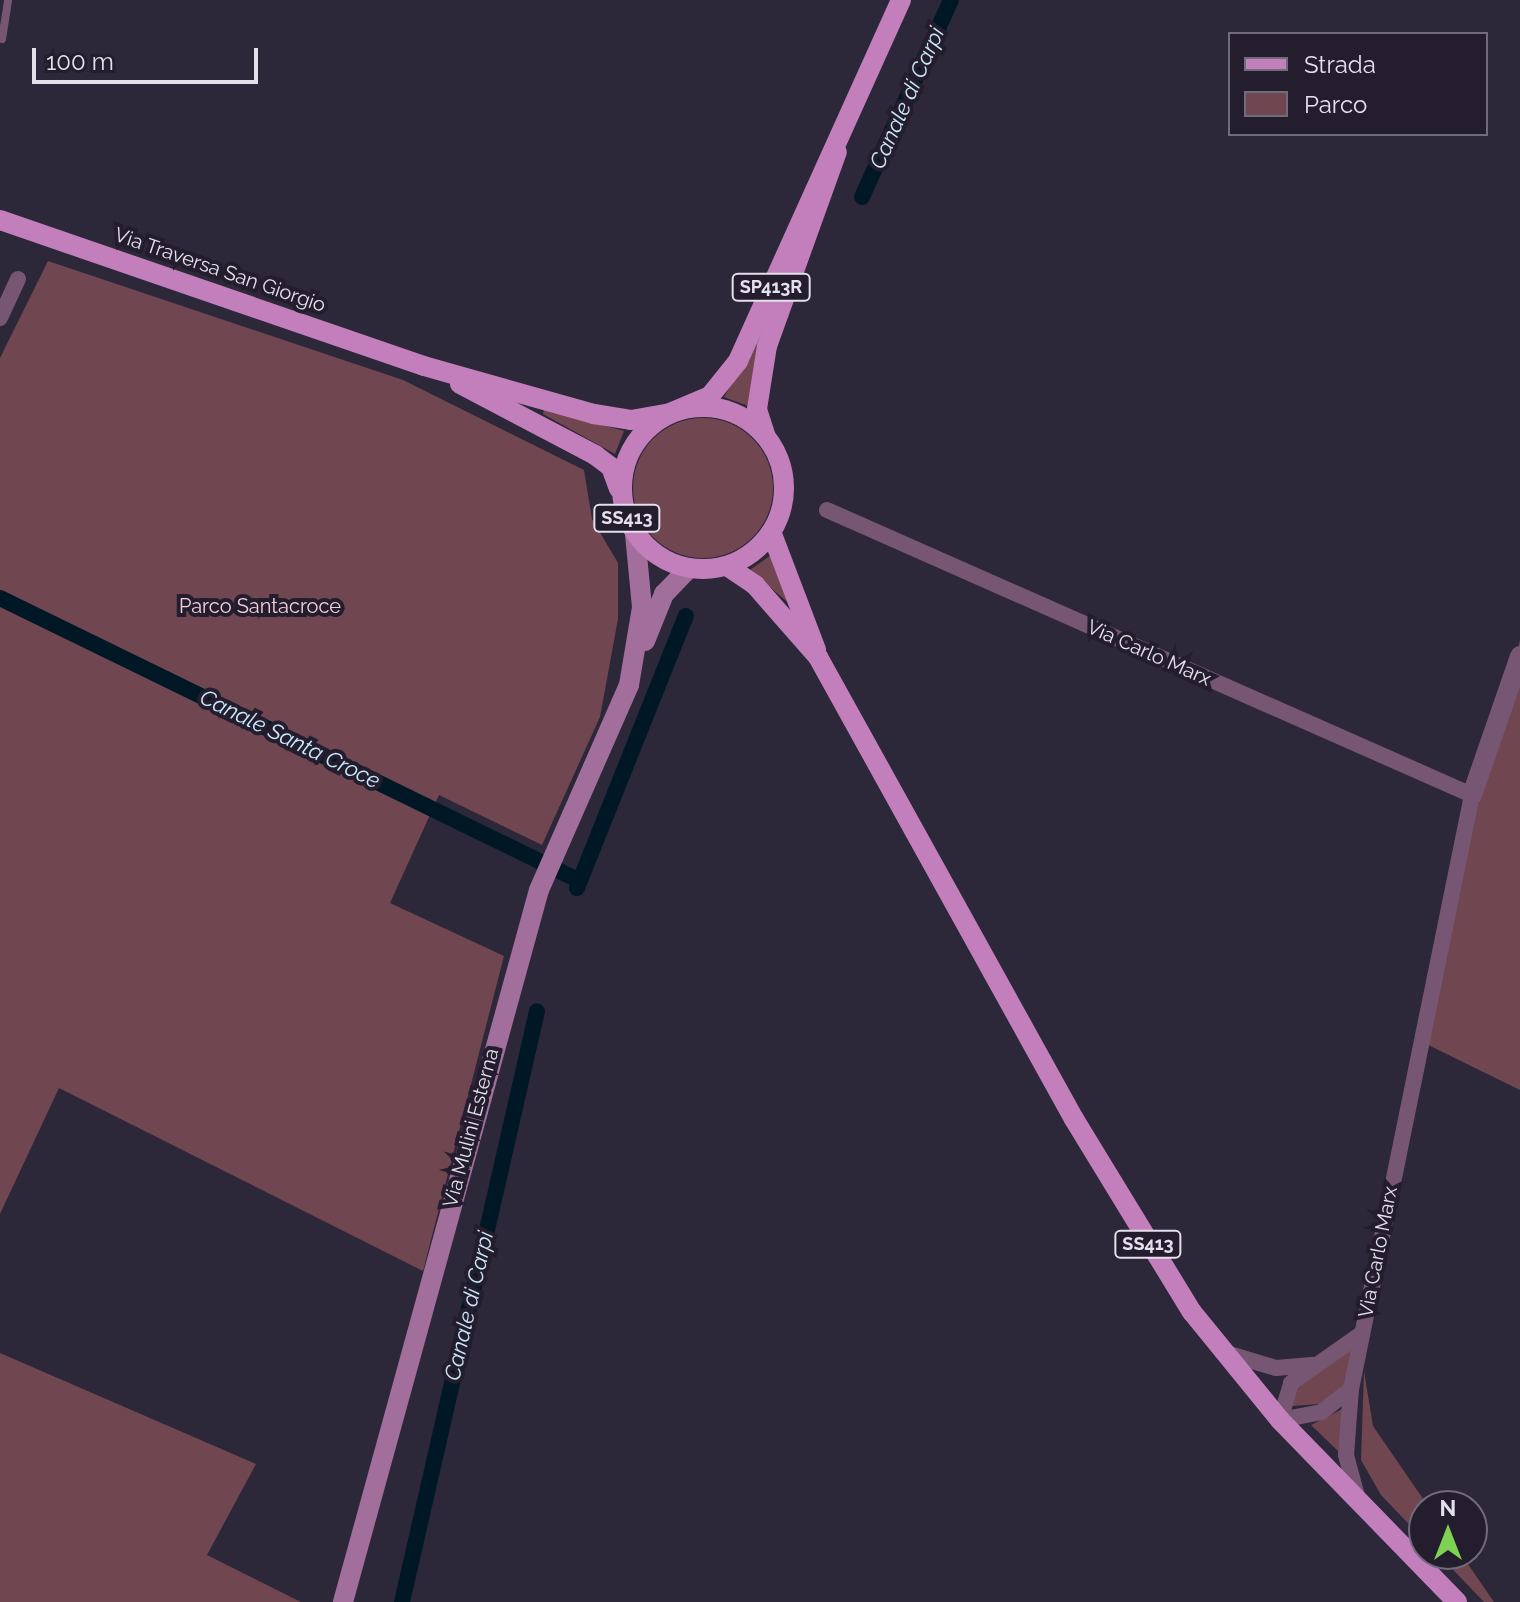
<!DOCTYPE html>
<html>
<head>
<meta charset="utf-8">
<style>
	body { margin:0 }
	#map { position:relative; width:1520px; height:1602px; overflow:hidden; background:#2c2739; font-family:Raleway,sans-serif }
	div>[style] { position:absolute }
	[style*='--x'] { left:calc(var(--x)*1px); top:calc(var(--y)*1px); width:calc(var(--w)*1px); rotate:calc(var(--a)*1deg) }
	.green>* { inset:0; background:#704650 }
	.round { border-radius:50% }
	.canal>* { height:16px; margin:-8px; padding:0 8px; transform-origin:8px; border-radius:8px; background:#001826 }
	.service>* { height:8px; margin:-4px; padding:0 4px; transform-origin:4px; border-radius:4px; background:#775673 }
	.minor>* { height:16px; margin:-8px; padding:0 8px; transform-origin:8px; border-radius:8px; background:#775673 }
	.tertiary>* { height:20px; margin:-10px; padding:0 10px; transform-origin:10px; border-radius:10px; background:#775673 }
	.secondary>* { height:20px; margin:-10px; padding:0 10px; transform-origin:10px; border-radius:10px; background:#a26e9b }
	.primary>* { height:20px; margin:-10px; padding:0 10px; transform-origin:10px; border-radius:10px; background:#c37fbb }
	.primary>.ring { margin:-10px; padding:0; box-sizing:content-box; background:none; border:20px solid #c37fbb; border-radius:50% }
	span { translate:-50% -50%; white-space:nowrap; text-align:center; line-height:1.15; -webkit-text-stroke:8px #231d2e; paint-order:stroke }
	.shield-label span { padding:2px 6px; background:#231d2e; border:2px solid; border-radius:6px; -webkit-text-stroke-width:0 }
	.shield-label { font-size:18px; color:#e4e0ec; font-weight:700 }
	.street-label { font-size:20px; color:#e4e0ec }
	.park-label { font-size:20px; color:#f4d0d8 }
	.water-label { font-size:22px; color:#caeafc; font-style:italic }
	.legend { position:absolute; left:1228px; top:32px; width:260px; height:104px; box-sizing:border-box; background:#231d2e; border:2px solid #706b7a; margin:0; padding:10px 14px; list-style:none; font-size:24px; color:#e4e0ec }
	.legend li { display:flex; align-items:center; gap:16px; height:40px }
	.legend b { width:40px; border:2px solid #706b7a }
	.north { position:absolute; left:1408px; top:1490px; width:80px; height:80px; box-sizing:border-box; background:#231d2e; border:2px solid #706b7a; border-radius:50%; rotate:0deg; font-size:22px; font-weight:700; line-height:32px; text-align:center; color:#e4e0ec }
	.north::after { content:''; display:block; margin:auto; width:28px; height:36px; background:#7ed153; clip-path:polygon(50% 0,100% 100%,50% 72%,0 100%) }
	.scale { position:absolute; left:32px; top:48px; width:226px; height:36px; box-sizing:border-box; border:4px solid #e4e0ec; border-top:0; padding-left:10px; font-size:24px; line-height:28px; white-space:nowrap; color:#e4e0ec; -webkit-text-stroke:6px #231d2e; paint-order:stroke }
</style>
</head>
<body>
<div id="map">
	<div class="green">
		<div style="clip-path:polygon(48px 261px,403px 380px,584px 470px,592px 519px,618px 563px,618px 619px,600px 717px,542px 845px,439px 795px,390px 903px,504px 956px,423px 1271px,59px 1088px,0 1214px,0 358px)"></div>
		<div style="clip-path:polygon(757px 341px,762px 342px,751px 407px,724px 397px)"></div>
		<div style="clip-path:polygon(544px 409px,624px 431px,615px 454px,543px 414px)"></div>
		<div class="round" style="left:633px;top:418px;width:140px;height:140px"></div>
		<div style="clip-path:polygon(771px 555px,792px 606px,750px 570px)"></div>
		<div style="clip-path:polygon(1520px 640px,1520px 1090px,1418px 1040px)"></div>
		<div style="clip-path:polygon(1353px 1349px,1345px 1384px,1320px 1404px,1292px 1406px,1299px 1385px)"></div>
		<div style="clip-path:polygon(0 1353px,256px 1464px,207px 1555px,301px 1602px,0 1602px)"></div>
		<div style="clip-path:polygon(1364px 1371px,1373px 1426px,1428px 1506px,1424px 1540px,1381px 1495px,1361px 1460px)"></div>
		<div style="clip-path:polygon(1342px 1409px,1342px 1455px,1311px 1425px)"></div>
		<div style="clip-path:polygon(1438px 1554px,1461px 1554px,1494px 1602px,1484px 1602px)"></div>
	</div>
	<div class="canal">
		<div style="--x:862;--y:197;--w:216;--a:-65.7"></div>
		<div style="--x:0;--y:598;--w:645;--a:26.01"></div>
		<div style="--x:577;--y:888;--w:293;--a:-68.2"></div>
		<div style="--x:402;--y:1602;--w:606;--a:-77.13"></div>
	</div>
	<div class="service">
		<div style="--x:2;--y:39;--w:39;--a:-81"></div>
	</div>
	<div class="minor">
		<div style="--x:0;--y:318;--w:43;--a:-65.2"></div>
		<div style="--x:827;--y:510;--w:705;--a:23.84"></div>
		<div style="--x:1472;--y:795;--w:606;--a:101.51"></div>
		<div style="--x:1351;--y:1389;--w:66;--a:94.3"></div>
		<div style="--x:1346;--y:1455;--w:47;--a:75.1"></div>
		<div style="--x:1226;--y:1353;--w:52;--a:16.7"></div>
		<div style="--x:1276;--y:1368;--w:36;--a:-5"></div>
		<div style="--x:1351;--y:1389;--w:37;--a:142"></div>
		<div style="--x:1322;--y:1412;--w:43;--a:169.2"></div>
		<div style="--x:1280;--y:1420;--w:39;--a:-73"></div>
		<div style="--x:1291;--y:1383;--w:85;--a:-35"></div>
	</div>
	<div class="tertiary">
		<div style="--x:1472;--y:795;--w:147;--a:-70.9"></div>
	</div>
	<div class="secondary">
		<div style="--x:645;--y:641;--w:51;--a:-68"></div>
		<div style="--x:664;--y:594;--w:35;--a:-46"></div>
		<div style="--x:343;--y:1602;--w:738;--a:-74.61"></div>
		<div style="--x:539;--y:890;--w:224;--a:-66.3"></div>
		<div style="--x:629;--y:685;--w:79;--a:-80.5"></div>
		<div style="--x:642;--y:607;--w:73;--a:-95.5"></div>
	</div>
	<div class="primary">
		<div style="--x:0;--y:220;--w:448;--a:19"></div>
		<div style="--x:424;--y:366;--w:177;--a:15.8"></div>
		<div style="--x:594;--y:414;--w:37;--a:9"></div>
		<div style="--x:631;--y:420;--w:40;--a:-10"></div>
		<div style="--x:670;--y:413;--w:43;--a:-23"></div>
		<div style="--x:710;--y:396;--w:45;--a:-51.3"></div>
		<div style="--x:738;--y:361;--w:396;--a:-65.7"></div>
		<div style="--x:460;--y:384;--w:153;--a:27.7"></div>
		<div style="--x:595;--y:455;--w:20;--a:37"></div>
		<div style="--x:611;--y:467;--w:23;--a:70"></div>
		<div class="ring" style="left:622px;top:407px;width:142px;height:142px"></div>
		<div style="--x:765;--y:434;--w:26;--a:-108"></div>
		<div style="--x:757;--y:409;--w:64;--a:-81"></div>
		<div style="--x:767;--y:346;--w:206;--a:-70.2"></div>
		<div style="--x:772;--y:534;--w:124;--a:69.2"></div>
		<div style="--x:727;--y:566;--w:34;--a:34"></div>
		<div style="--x:755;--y:585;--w:96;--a:48.8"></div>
		<div style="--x:818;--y:657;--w:528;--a:61.01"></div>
		<div style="--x:1074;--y:1119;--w:226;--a:58.6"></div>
		<div style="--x:1192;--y:1312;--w:139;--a:50.8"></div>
		<div style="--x:1280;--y:1420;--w:254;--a:45.8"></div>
	</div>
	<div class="shield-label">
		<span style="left:771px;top:287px">SP413R</span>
		<span style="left:627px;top:518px">SS413</span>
		<span style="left:1148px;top:1244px">SS413</span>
	</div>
	<div class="street-label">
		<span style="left:220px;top:270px;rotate:19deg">Via Traversa San Giorgio</span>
		<span style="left:1149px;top:653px;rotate:24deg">Via Carlo Marx</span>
		<span style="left:471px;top:1128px;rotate:-75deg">Via Mulini Esterna</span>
		<span style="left:1378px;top:1252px;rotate:-79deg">Via Carlo Marx</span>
	</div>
	<div class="park-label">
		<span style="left:260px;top:606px">Parco Santacroce</span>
	</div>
	<div class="water-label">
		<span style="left:907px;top:98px;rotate:-66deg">Canale di Carpi</span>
		<span style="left:290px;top:739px;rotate:26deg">Canale Santa Croce</span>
		<span style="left:469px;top:1306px;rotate:-77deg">Canale di Carpi</span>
	</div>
	<ul class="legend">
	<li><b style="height:10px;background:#c37fbb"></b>Strada</li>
	<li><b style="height:22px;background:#704650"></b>Parco</li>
	</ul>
	<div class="north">N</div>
	<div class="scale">100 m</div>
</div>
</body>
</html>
